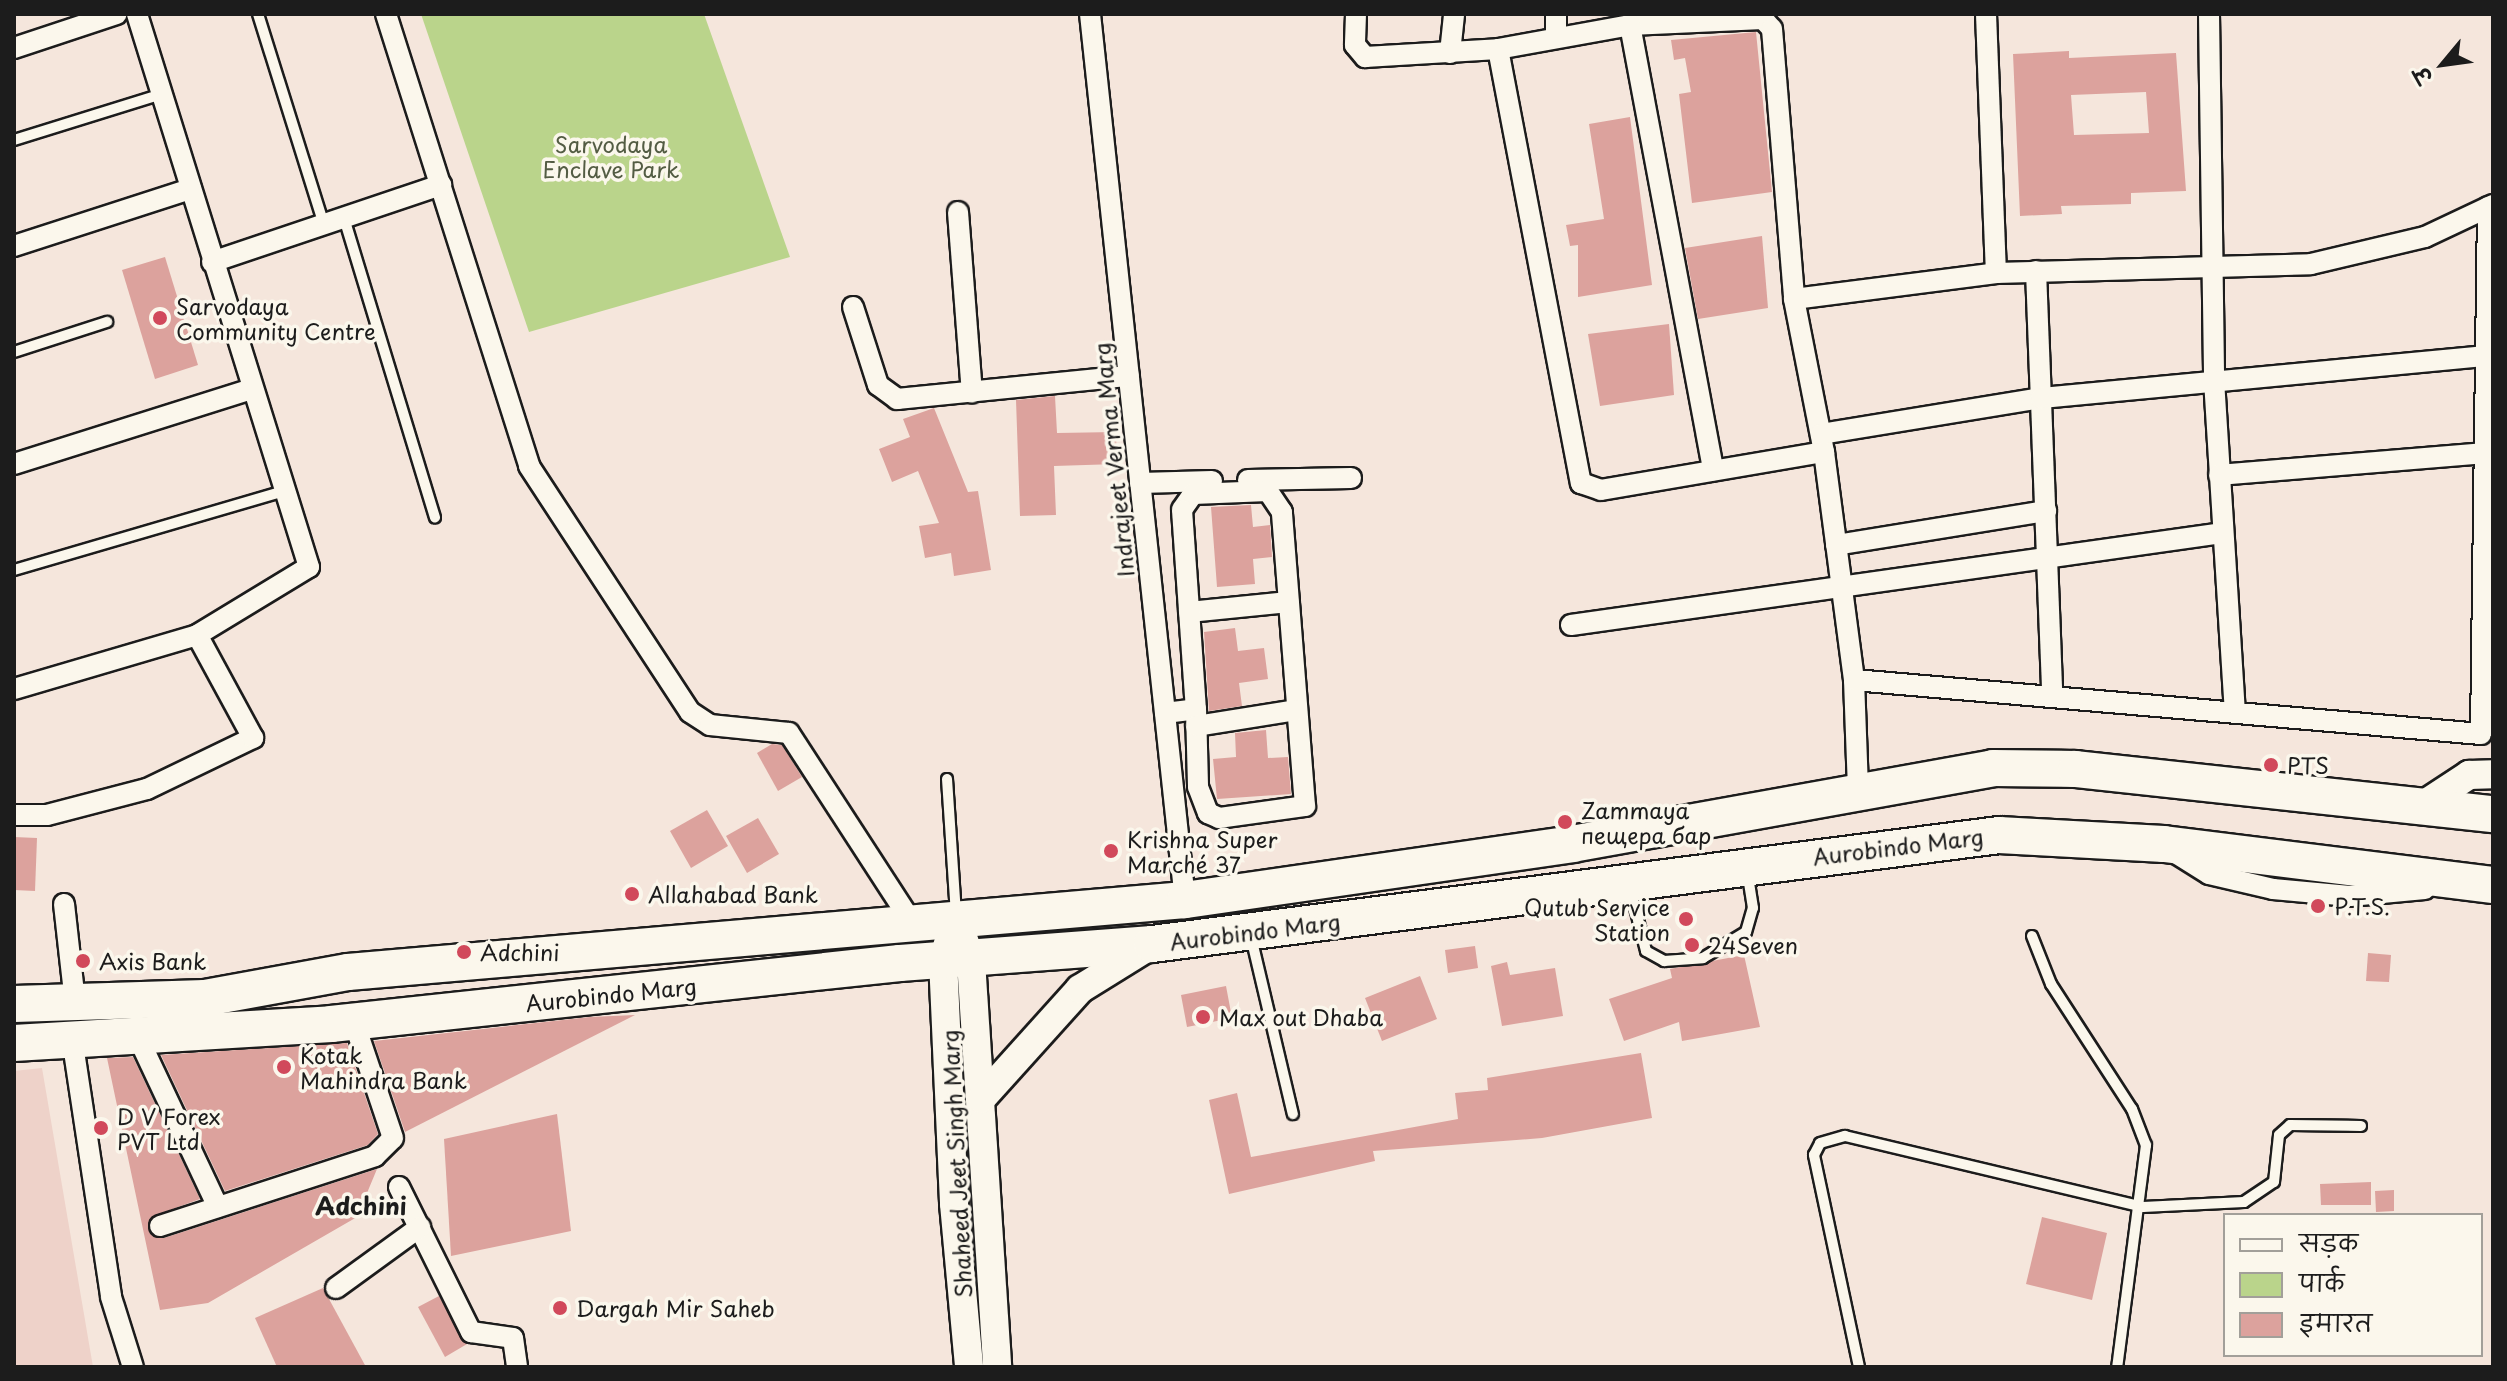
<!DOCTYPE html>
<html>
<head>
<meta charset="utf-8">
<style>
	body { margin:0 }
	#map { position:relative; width:2507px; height:1381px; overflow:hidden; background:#f5e6dc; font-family:"Playpen Sans","Playpen Sans Deva",sans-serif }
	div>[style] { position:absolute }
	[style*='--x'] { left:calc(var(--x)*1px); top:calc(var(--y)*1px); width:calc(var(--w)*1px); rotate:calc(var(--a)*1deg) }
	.built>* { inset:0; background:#eed2c9 }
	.green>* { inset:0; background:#bad48b }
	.building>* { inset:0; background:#dca29d }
	.roads { filter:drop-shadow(2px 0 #1c1c1c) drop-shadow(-2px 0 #1c1c1c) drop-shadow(0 2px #1c1c1c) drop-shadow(0 -2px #1c1c1c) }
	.lane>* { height:10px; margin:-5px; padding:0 5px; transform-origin:5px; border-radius:5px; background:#fbf7ec }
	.street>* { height:20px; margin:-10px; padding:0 10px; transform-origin:10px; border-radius:10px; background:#fbf7ec }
	.secondary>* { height:28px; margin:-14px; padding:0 14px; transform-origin:14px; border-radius:14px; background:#fbf7ec }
	.highway>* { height:36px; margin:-18px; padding:0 18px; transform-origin:18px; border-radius:18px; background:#fbf7ec }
	.dots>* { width:22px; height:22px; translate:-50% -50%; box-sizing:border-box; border:4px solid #fbf7ec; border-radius:50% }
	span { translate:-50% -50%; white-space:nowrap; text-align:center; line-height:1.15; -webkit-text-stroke:7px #fbf7ec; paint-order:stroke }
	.park-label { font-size:22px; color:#535c43 }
	.poi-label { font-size:22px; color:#1c1c1c }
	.left { translate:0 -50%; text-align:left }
	.right { translate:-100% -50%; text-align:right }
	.street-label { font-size:22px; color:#1c1c1c }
	.neighbourhood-label { font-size:24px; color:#1c1c1c; font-weight:700 }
	.frame { position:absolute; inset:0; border:16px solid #1c1c1c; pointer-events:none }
	.legend { position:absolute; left:2223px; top:1213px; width:260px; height:144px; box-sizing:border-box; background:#fbf7ec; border:2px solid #a29f99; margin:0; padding:10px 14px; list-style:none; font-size:24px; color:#1c1c1c }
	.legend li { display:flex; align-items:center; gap:16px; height:40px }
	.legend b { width:40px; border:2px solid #a29f99 }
	.north { position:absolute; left:2403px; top:24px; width:80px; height:80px; -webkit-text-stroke:6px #fbf7ec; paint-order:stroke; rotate:241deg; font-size:22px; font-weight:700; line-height:32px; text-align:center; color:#1c1c1c }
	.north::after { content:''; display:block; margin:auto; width:28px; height:36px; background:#1c1c1c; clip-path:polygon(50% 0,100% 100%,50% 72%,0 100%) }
</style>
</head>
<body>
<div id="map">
	<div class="built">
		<div style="clip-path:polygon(42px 1068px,93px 1367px,14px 1367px,14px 1071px)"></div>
	</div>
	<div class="green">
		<div style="clip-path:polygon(421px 14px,704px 14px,790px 257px,529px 332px)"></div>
	</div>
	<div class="building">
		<div style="clip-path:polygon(1756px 32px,1772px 192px,1692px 203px,1679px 94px,1691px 92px,1685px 58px,1674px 60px,1671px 40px)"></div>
		<div style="clip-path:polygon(evenodd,2069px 51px,2069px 58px,2176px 53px,2186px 191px,2131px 193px,2131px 204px,2061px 206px,2062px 214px,2020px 216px,2013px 54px,2069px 51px,2146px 92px,2149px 133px,2074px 135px,2071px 95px,2146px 92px)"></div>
		<div style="clip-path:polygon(1630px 117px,1652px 285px,1578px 297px,1578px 245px,1570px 246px,1566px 225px,1604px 219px,1589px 124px)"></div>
		<div style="clip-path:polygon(1762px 236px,1768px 308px,1698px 319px,1685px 248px)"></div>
		<div style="clip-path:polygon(165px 257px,198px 365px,155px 379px,122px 270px)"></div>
		<div style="clip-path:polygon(1669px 324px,1674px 395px,1600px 406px,1588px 334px)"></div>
		<div style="clip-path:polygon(1055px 396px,1057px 433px,1116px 432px,1117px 464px,1054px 466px,1056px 515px,1020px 516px,1016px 400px)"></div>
		<div style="clip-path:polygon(934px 408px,968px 492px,978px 491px,991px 570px,954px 576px,951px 553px,925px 558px,919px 526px,939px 523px,918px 471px,892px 482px,879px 449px,910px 437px,903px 419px)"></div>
		<div style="clip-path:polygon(1251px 505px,1253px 527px,1270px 525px,1272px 557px,1253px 559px,1255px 584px,1217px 587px,1211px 507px)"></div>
		<div style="clip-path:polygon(1235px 628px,1238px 651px,1264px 648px,1268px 679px,1239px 683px,1242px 706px,1209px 711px,1204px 632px)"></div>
		<div style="clip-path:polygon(1266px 730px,1268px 758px,1288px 757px,1291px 794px,1217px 799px,1213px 759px,1236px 757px,1235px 733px)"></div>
		<div style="clip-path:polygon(772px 744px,782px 745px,802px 777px,778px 791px,757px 753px)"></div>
		<div style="clip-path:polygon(707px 810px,728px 846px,691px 868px,670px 831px)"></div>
		<div style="clip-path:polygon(758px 818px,779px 854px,747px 873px,726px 836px)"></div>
		<div style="clip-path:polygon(14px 837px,37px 838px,35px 891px,14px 890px)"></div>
		<div style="clip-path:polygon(1475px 946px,1478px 968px,1448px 973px,1445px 950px)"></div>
		<div style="clip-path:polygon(2368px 953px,2391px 955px,2389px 982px,2366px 981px)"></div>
		<div style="clip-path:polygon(1744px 955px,1760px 1027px,1682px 1041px,1679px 1022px,1624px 1041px,1609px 999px,1672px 978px,1670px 969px)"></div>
		<div style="clip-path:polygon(1507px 962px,1510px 975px,1555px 968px,1563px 1016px,1502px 1026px,1491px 966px)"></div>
		<div style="clip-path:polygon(1420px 976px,1437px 1019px,1382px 1041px,1365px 998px)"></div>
		<div style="clip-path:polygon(1226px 986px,1232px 1018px,1187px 1027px,1181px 995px)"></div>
		<div style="clip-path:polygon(635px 1015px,405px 1132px,374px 1041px,590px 1017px)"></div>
		<div style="clip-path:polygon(347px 1043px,378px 1134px,368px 1145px,225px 1191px,161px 1055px)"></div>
		<div style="clip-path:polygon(1641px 1053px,1652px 1118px,1542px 1138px,1373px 1151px,1375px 1161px,1229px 1194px,1209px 1100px,1237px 1093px,1251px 1157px,1458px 1119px,1455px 1093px,1488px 1090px,1487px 1078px)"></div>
		<div style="clip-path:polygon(133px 1057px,200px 1199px,151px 1217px,152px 1236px,164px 1238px,377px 1169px,357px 1217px,208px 1303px,160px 1310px,107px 1058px)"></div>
		<div style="clip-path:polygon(557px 1114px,571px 1231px,451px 1256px,444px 1139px)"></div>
		<div style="clip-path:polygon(2371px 1182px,2371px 1205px,2321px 1205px,2320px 1184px)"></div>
		<div style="clip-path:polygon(2394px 1190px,2394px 1211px,2376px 1212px,2375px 1191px)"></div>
		<div style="clip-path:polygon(2042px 1217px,2107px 1233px,2092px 1300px,2026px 1284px)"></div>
		<div style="clip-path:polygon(323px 1288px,366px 1367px,277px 1367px,255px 1318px)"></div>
		<div style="clip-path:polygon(439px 1296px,467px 1344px,445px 1357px,418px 1307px)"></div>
	</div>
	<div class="roads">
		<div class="lane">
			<div style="--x:258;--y:14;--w:221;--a:72.6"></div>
			<div style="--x:14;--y:140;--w:155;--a:-17.3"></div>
			<div style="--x:344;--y:218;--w:313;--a:73.1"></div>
			<div style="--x:14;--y:352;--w:98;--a:-17.9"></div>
			<div style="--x:14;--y:570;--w:281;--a:-16.3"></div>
			<div style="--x:947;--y:779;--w:135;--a:86.2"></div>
			<div style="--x:1630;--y:888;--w:65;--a:75.7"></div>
			<div style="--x:1646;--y:951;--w:21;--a:29"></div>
			<div style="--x:1664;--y:961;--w:39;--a:-4"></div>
			<div style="--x:1703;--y:958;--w:50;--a:-31.2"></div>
			<div style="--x:1746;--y:932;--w:25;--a:-74"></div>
			<div style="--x:1753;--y:908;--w:36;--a:-99"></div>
			<div style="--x:2032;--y:936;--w:52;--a:68.4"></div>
			<div style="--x:2051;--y:984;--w:149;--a:57.1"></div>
			<div style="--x:2132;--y:1109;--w:39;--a:69"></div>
			<div style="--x:2146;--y:1145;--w:224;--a:97.4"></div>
			<div style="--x:1251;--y:937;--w:182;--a:76.7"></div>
			<div style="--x:1859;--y:1367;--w:217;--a:-102"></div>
			<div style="--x:1814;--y:1155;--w:13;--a:-63"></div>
			<div style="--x:1820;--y:1143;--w:26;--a:-16"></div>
			<div style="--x:1845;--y:1136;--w:306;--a:13.4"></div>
			<div style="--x:2143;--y:1207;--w:101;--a:-2.8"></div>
			<div style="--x:2244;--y:1202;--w:36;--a:-34"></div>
			<div style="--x:2274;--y:1182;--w:47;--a:-83.9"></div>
			<div style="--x:2279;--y:1135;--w:15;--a:-42"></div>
			<div style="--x:2290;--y:1125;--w:71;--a:0.8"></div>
		</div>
		<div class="street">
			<div style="--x:386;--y:14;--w:474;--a:72.4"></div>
			<div style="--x:529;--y:466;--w:294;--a:56.8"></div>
			<div style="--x:690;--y:712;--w:24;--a:33"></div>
			<div style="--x:710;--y:725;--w:79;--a:5.8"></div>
			<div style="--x:789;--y:733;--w:222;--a:57"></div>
			<div style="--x:1090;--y:14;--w:891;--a:83.88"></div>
			<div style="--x:1356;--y:14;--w:31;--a:92"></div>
			<div style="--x:1355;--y:45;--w:16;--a:50"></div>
			<div style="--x:1365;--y:57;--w:133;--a:-3.4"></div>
			<div style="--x:1498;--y:49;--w:134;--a:-10.3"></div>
			<div style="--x:1630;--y:25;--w:133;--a:-2.6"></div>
			<div style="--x:1763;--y:19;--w:13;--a:48"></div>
			<div style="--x:1772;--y:29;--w:271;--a:85.3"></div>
			<div style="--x:1794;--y:299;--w:156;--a:78.9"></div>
			<div style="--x:1824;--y:452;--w:230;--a:82.5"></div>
			<div style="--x:1854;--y:680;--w:108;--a:87.9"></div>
			<div style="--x:1986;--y:14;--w:259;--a:87.8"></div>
			<div style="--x:2209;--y:14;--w:366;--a:89.2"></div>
			<div style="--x:2214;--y:380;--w:331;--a:86.4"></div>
			<div style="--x:1630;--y:25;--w:453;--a:79.4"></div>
			<div style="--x:1556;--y:38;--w:24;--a:-90"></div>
			<div style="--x:14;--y:48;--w:108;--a:-18.3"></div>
			<div style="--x:1498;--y:49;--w:442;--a:79.2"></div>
			<div style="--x:1581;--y:483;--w:21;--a:19"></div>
			<div style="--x:1601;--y:490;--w:226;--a:-9.7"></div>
			<div style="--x:1450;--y:53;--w:39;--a:-84"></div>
			<div style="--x:958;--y:212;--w:181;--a:85.6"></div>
			<div style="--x:14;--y:246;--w:186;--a:-17.9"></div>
			<div style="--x:212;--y:262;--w:242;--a:-18.6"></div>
			<div style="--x:2036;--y:271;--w:424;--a:87.8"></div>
			<div style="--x:1794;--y:299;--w:204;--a:-7.3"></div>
			<div style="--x:1996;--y:273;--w:315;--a:-1.6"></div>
			<div style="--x:2311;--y:264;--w:117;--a:-13.3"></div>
			<div style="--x:2425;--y:237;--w:75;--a:-25.2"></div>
			<div style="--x:853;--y:307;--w:82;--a:72.2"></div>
			<div style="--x:878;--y:385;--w:24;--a:36"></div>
			<div style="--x:897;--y:399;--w:233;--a:-5.7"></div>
			<div style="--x:1821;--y:434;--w:223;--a:-9.3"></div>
			<div style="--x:2041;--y:398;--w:448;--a:-5.4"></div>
			<div style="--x:14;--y:464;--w:250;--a:-17.5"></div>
			<div style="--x:2219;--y:475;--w:270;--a:-4.7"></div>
			<div style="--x:1248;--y:480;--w:103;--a:-1.1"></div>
			<div style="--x:1140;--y:483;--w:72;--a:-1.6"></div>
			<div style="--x:1836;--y:545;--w:213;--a:-9.2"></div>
			<div style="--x:1189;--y:612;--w:100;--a:-5.7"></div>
			<div style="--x:1571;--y:625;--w:657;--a:-8.04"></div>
			<div style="--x:1854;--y:680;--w:629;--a:4.92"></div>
			<div style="--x:2481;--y:734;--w:527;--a:-89.24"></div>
			<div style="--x:14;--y:689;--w:191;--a:-16.4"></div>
			<div style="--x:197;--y:635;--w:131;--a:-31.3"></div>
			<div style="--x:309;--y:567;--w:579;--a:-107.28"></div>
			<div style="--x:1165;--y:713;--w:31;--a:-7"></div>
			<div style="--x:1196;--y:709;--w:78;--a:88.5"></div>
			<div style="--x:1198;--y:787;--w:28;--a:69"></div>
			<div style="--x:1208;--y:813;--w:12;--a:24"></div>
			<div style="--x:1219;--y:818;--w:87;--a:-7.9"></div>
			<div style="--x:1305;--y:806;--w:295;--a:-94.5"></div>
			<div style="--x:1282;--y:512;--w:25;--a:-124"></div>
			<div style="--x:1268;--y:491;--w:75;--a:177.7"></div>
			<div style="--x:1193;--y:494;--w:19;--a:125"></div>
			<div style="--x:1182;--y:510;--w:199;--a:86"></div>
			<div style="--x:1196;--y:726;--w:102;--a:-9"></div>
			<div style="--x:14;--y:815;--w:33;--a:0"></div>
			<div style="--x:47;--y:815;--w:103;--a:-14.6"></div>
			<div style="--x:147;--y:789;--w:118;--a:-25.7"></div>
			<div style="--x:253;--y:738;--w:117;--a:-118.5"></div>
			<div style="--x:2174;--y:852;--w:41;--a:32.2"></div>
			<div style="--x:2209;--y:874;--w:66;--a:13.2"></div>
			<div style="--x:2273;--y:889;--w:77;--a:5.2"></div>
			<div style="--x:2350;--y:896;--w:75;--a:-5.3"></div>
			<div style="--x:64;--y:904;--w:99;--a:83.6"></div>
			<div style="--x:136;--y:1033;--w:192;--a:64.8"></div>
			<div style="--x:72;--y:1038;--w:262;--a:81.4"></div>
			<div style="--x:111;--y:1297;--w:73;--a:72.6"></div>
			<div style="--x:399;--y:1187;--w:162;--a:63.6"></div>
			<div style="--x:471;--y:1332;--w:42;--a:8.1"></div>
			<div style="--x:513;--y:1338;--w:29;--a:82"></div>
			<div style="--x:160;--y:1226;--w:226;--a:-18"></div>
			<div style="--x:375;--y:1156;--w:25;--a:-45"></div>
			<div style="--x:393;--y:1138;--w:122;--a:-108.6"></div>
			<div style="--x:336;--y:1288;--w:104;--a:-36"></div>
		</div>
		<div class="secondary">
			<div style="--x:2425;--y:804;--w:53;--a:-33.4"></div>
			<div style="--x:2469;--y:775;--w:24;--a:-2"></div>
			<div style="--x:956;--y:916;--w:47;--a:71.6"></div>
			<div style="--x:971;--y:961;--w:407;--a:86.3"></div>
			<div style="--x:949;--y:940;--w:21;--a:107"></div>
			<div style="--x:943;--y:960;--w:244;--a:87.4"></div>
			<div style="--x:954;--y:1204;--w:164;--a:84.7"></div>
			<div style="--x:981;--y:1099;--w:148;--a:-48"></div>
			<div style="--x:1080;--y:989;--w:84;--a:-31.8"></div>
		</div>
		<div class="highway">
			<div style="--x:14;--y:1004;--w:191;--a:-1.8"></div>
			<div style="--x:205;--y:998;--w:145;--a:-10.3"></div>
			<div style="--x:348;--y:972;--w:840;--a:-4.92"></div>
			<div style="--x:1185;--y:900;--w:391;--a:-8.2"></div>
			<div style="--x:1572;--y:844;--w:428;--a:-10.2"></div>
			<div style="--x:1993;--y:768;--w:83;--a:0.7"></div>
			<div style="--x:2076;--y:769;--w:419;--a:6.2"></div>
			<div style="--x:14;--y:1043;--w:318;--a:-3.4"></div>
			<div style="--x:331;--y:1024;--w:572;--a:-6.12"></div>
			<div style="--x:900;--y:963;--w:253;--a:-4.3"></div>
			<div style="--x:1152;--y:944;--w:854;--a:-7.33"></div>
			<div style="--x:1999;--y:835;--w:165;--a:3.1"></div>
			<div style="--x:2164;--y:844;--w:332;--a:7.1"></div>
		</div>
	</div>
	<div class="dots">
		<div style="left:160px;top:318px;background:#d1495b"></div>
		<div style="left:2271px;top:765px;background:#d1495b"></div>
		<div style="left:1565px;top:822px;background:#d1495b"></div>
		<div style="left:1111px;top:851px;background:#d1495b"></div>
		<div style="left:632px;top:894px;background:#d1495b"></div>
		<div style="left:2318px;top:906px;background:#d1495b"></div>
		<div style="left:1686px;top:919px;background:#d1495b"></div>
		<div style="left:1692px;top:945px;background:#d1495b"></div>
		<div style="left:464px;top:952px;background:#d1495b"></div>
		<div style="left:83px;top:961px;background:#d1495b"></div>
		<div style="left:1203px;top:1017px;background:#d1495b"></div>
		<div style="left:284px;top:1067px;background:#d1495b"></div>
		<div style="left:101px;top:1128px;background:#d1495b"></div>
		<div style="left:560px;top:1308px;background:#d1495b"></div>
	</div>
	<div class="park-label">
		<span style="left:611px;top:156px">Sarvodaya<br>Enclave Park</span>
	</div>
	<div class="poi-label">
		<span class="left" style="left:176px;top:318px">Sarvodaya<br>Community Centre</span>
		<span class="left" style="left:2287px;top:765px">PTS</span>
		<span class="left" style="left:1581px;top:822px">Zammaya<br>пещера бар</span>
		<span class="left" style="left:1127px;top:851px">Krishna Super<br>Marché 37</span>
		<span class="left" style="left:648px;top:894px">Allahabad Bank</span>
		<span class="right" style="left:1670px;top:919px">Qutub Service<br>Station</span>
		<span class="left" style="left:2334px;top:906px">P.T.S.</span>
		<span class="left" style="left:1708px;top:945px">24Seven</span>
		<span class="left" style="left:480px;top:952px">Adchini</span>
		<span class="left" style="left:99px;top:961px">Axis Bank</span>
		<span class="left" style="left:1219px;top:1017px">Max out Dhaba</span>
		<span class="left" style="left:300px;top:1067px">Kotak<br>Mahindra Bank</span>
		<span class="left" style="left:117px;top:1128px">D V Forex<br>PVT Ltd</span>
		<span class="left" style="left:576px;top:1308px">Dargah Mir Saheb</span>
	</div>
	<div class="street-label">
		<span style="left:1113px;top:460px;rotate:-96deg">Indrajeet Verma Marg</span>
		<span style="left:1898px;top:846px;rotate:-7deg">Aurobindo Marg</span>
		<span style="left:1255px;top:931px;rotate:-7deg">Aurobindo Marg</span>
		<span style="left:611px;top:994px;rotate:-6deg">Aurobindo Marg</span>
		<span style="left:956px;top:1164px;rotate:-93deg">Shaheed Jeet Singh Marg</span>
	</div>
	<div class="neighbourhood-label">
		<span style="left:361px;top:1206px">Adchini</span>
	</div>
	<div class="frame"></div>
	<ul class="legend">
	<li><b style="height:10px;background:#fbf7ec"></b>सड़क</li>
	<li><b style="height:22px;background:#bad48b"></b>पार्क</li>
	<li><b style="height:22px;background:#dca29d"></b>इमारत</li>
	</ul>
	<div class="north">उ</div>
</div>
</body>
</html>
